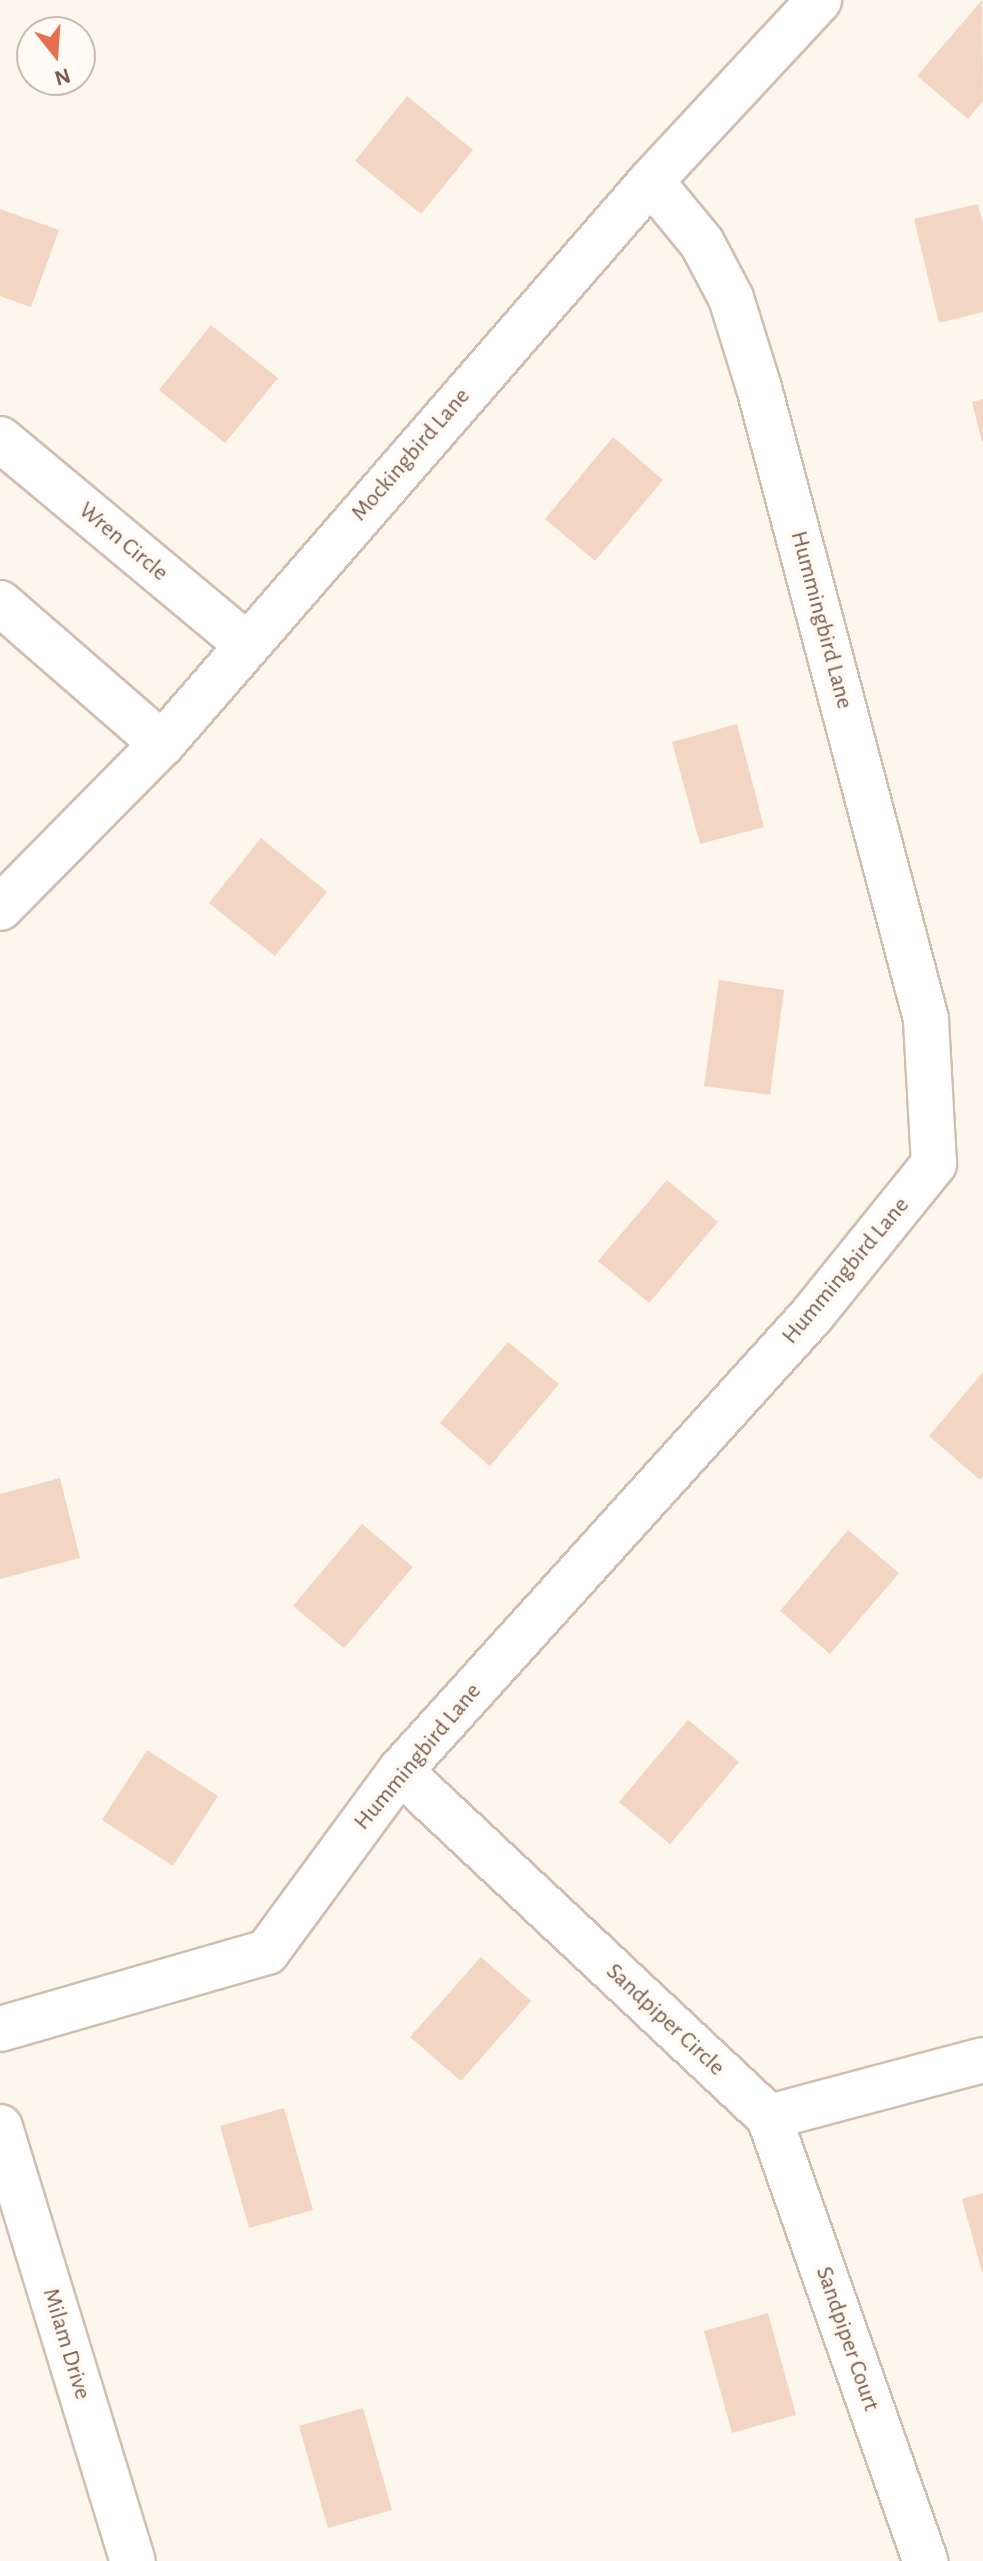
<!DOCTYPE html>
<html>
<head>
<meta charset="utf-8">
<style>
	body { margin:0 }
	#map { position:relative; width:983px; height:2561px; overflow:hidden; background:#fdf6ec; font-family:"Alegreya Sans",sans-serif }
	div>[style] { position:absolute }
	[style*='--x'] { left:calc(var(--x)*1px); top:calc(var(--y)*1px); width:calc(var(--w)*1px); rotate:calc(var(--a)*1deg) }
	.building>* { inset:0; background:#f3d5c3 }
	.roads { filter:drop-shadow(2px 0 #d1beb0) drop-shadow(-2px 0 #d1beb0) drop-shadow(0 2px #d1beb0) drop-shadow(0 -2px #d1beb0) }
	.minor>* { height:44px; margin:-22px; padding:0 22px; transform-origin:22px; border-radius:22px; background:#fff }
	span { translate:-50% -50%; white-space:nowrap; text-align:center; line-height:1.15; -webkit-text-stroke:8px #fffaf3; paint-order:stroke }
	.street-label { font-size:24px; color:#7a5c4d }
	.north { position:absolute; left:16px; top:16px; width:80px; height:80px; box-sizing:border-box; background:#fffaf3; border:2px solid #cabbb1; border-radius:50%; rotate:163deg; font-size:22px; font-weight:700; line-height:32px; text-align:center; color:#7a5c4d }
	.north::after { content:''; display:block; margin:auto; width:28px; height:36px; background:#e76f51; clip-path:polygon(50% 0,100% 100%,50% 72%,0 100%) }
</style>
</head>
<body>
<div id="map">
	<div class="building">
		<div style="clip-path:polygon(982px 0,983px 101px,968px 119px,917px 76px)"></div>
		<div style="clip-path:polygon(407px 96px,473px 150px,421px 214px,355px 161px)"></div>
		<div style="clip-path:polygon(978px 204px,983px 224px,983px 312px,939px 323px,914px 219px)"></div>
		<div style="clip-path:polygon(0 209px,59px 230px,31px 307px,0 296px)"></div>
		<div style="clip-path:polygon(211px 325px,278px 378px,225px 443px,159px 390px)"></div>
		<div style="clip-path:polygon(983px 399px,983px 442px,982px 442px,972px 402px)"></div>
		<div style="clip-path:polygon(613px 437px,663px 480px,595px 561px,545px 519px)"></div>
		<div style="clip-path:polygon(737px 724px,764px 827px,700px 844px,672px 742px)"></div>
		<div style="clip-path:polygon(261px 838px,327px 892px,275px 956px,209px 903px)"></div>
		<div style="clip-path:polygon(719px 980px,784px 990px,770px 1095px,704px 1086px)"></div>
		<div style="clip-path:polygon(667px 1180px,718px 1222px,649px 1303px,598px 1261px)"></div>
		<div style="clip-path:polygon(508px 1342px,559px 1384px,490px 1466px,440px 1423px)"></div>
		<div style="clip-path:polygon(983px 1372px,983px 1476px,980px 1480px,929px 1436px)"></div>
		<div style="clip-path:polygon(60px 1478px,80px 1558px,0 1579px,0 1494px)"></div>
		<div style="clip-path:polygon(362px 1524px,413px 1567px,344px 1648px,293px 1606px)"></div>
		<div style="clip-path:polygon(848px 1530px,899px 1573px,830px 1654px,780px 1611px)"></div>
		<div style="clip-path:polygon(688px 1720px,739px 1762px,670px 1844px,619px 1802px)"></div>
		<div style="clip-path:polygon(147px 1750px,218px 1796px,173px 1866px,102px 1820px)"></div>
		<div style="clip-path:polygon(481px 1957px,531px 2001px,461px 2081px,410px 2037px)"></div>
		<div style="clip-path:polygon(284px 2108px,313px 2210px,249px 2228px,220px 2126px)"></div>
		<div style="clip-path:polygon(983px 2193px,983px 2272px,982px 2272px,962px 2199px)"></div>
		<div style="clip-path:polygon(768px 2313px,796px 2415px,732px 2433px,704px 2331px)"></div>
		<div style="clip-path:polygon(363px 2408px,392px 2510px,328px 2528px,299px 2426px)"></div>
	</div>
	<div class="roads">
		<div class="minor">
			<div style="--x:0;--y:439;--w:320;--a:39.8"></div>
			<div style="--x:0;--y:603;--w:215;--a:41"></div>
			<div style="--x:0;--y:908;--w:231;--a:-45.4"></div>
			<div style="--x:162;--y:744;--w:746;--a:-49.02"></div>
			<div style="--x:651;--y:181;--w:247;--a:-47.1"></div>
			<div style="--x:400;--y:1771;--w:506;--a:43.16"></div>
			<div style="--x:769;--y:2117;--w:221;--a:-14.9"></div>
			<div style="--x:0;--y:2029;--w:278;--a:-16.1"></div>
			<div style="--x:267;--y:1952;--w:225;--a:-53.7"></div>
			<div style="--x:400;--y:1771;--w:615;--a:-47.9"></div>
			<div style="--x:812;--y:1315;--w:194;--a:-51.1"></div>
			<div style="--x:934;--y:1164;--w:145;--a:-93.2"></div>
			<div style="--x:926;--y:1019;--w:653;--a:-104.82"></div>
			<div style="--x:759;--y:388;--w:94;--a:-107.3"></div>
			<div style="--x:731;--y:298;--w:62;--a:-117.8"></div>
			<div style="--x:702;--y:243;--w:80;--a:-129.4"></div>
			<div style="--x:769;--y:2117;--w:471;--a:70.6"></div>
			<div style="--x:0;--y:2127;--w:454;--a:73"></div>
		</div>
	</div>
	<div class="street-label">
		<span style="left:411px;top:455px;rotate:-49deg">Mockingbird Lane</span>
		<span style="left:123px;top:542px;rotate:40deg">Wren Circle</span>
		<span style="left:821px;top:620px;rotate:75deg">Hummingbird Lane</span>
		<span style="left:846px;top:1271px;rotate:-50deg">Hummingbird Lane</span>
		<span style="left:418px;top:1757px;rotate:-50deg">Hummingbird Lane</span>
		<span style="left:665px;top:2020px;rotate:43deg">Sandpiper Circle</span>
		<span style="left:847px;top:2339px;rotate:71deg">Sandpiper Court</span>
		<span style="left:66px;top:2344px;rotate:73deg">Milam Drive</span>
	</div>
	<div class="north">N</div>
</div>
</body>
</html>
